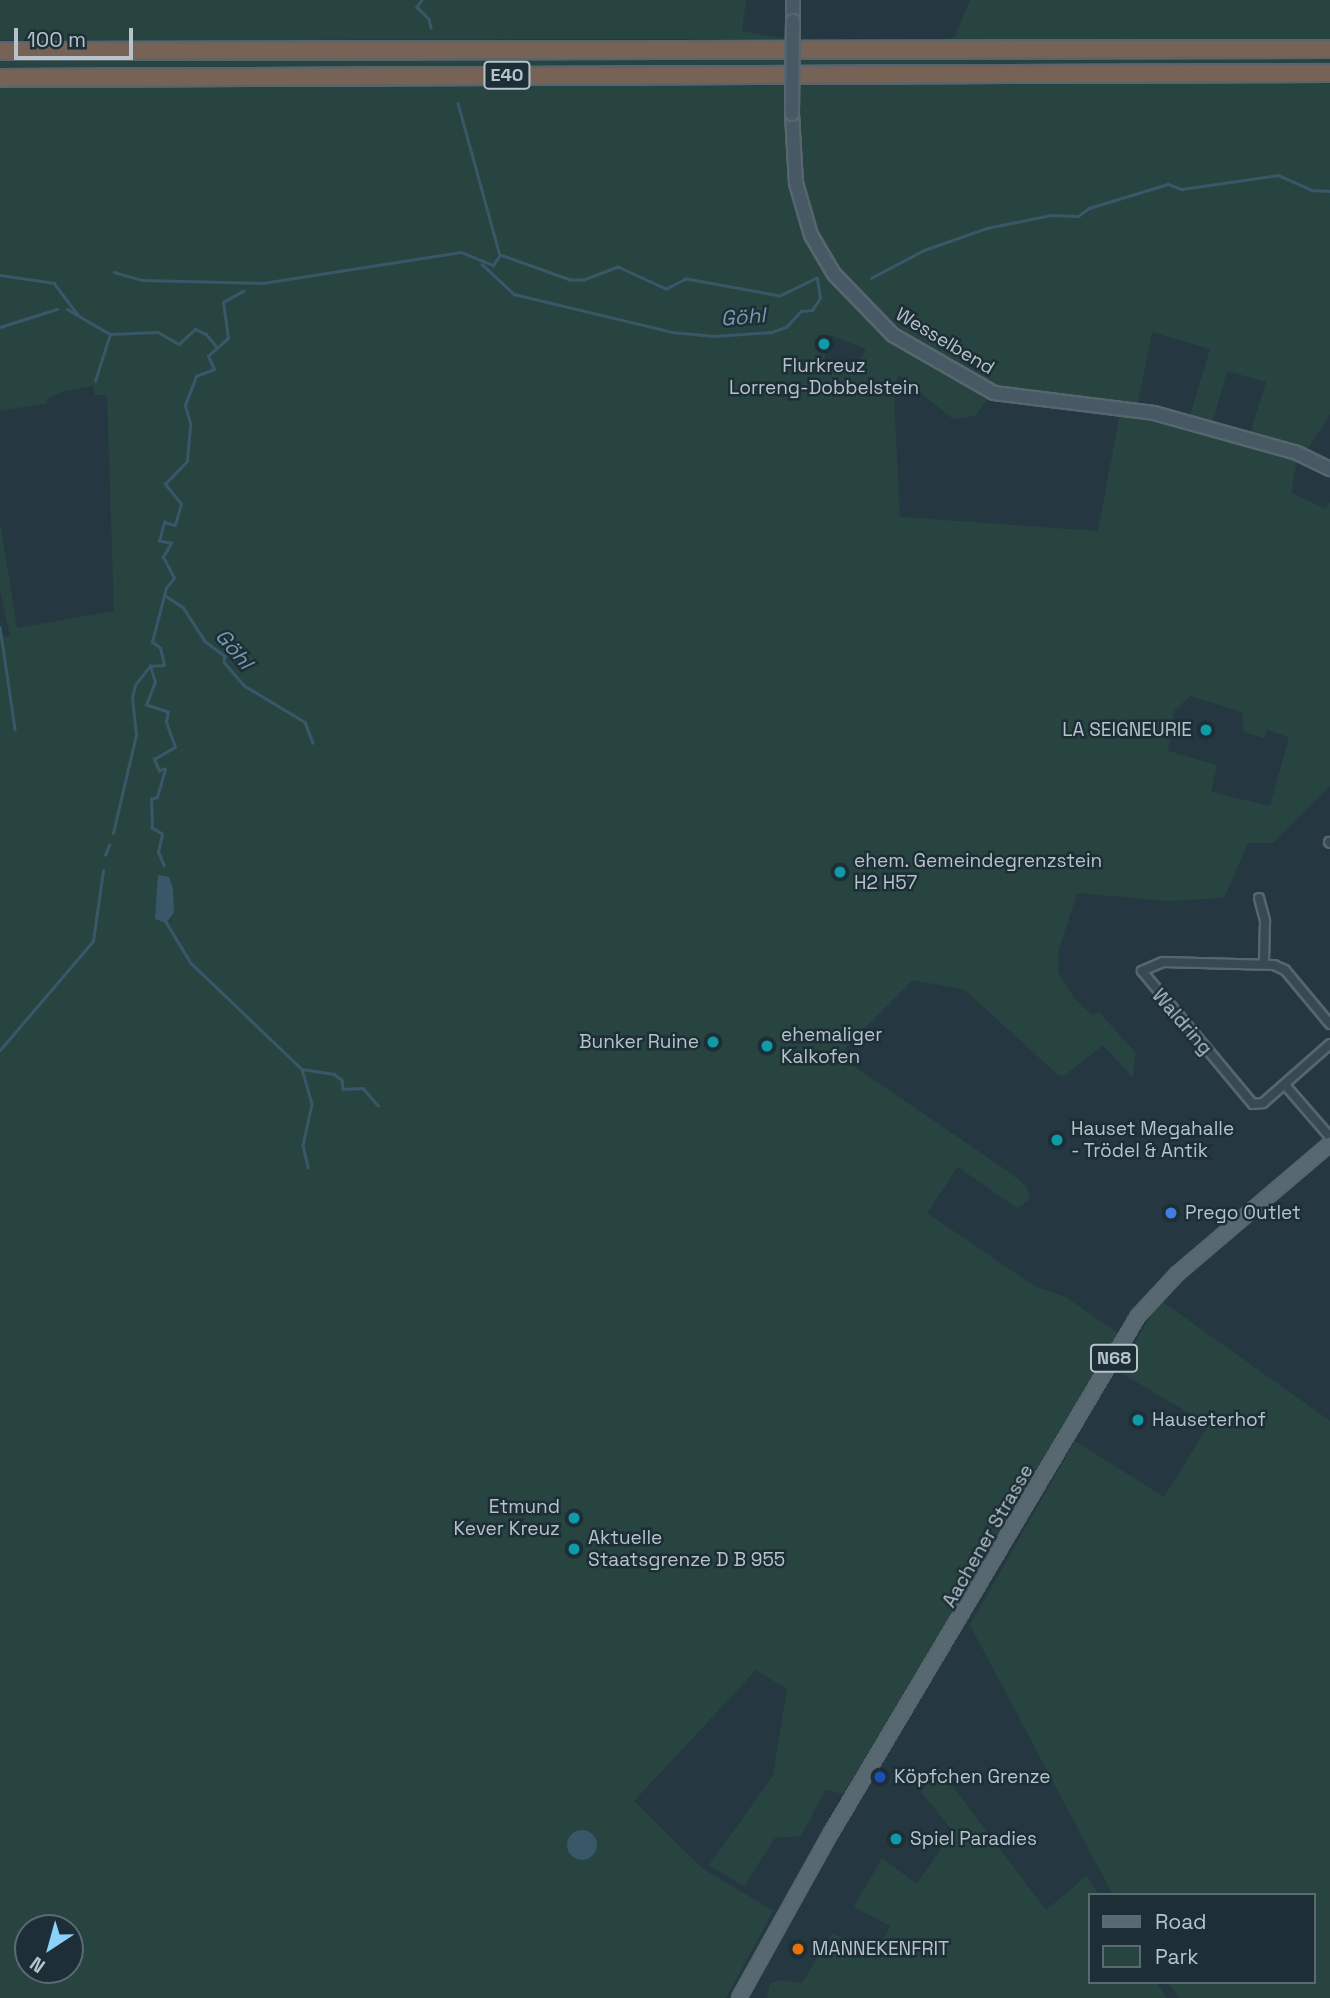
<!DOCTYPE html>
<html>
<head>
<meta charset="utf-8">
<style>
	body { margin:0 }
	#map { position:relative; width:1330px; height:1998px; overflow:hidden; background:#253841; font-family:"Space Grotesk",sans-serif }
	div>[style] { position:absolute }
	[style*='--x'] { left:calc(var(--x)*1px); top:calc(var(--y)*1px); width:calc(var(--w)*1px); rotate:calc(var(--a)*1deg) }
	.green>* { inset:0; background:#284440 }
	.water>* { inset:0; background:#385869 }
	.round { border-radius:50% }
	.stream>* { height:2.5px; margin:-1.25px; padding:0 1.25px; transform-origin:1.25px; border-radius:1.25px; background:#385869 }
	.roads { filter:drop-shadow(2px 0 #57666e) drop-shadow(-2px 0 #57666e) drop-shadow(0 2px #57666e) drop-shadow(0 -2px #57666e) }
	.street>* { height:8px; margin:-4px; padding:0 4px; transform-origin:4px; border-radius:4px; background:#394951 }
	.secondary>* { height:12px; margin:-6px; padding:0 6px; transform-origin:6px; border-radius:6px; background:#475964 }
	.primary>* { height:12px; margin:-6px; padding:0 6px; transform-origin:6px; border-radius:6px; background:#576871 }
	.highway>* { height:16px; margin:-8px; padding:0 8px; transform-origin:8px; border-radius:8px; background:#776256 }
	.bridges { filter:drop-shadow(2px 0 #57666e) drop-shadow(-2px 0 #57666e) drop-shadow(0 2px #57666e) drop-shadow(0 -2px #57666e) }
	.secondary-bridge>* { height:12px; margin:-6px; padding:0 6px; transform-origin:6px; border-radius:6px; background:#475964 }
	.dots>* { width:19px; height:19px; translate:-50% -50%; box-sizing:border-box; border:4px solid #1e2e36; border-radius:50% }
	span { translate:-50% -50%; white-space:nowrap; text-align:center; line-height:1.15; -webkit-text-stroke:5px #1e2e36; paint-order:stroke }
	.shield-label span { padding:2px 5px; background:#1e2e36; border:2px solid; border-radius:5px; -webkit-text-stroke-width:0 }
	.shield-label { font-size:18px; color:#b6c3cb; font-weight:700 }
	.street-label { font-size:19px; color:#b6c3cb }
	.poi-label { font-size:19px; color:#b6c3cb }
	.right { translate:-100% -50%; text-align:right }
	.left { translate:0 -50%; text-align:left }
	.water-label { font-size:21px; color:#759caf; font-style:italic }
	.legend { position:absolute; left:1088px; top:1893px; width:228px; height:91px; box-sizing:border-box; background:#1e2e36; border:2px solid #5b6a72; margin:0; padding:9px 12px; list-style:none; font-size:21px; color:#b6c3cb }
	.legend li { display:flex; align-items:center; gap:14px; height:35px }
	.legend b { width:35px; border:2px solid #5b6a72 }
	.north { position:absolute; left:14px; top:1914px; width:70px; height:70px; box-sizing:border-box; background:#1e2e36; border:2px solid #5b6a72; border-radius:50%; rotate:216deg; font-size:19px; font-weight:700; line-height:28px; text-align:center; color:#b6c3cb }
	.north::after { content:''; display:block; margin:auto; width:24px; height:32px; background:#8ad2fb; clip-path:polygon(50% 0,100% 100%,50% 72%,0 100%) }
	.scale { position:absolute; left:14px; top:28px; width:119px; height:32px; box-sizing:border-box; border:4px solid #b6c3cb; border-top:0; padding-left:9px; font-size:21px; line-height:24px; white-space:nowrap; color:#b6c3cb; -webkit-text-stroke:5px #1e2e36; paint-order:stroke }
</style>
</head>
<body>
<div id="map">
	<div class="green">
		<div style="clip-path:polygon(0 0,746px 0,742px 31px,786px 39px,0 40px)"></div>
		<div style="clip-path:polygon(970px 0,1330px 0,1330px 39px,948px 40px,955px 37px)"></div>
		<div style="clip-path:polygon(1330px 52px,1330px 69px,0 72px,0 56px)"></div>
		<div style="clip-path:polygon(evenodd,1330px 83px,1330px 414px,1306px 452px,1250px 434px,1266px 382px,1227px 371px,1213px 421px,1190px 415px,1210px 349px,1152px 332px,1137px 406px,998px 385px,975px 416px,953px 419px,898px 374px,894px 397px,900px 517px,1098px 531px,1120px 413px,1188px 426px,1297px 459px,1291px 493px,1326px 509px,1330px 502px,1330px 786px,1273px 843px,1248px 843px,1224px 898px,1167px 901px,1077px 893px,1059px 949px,1058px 972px,1074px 998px,1092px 1015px,1099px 1012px,1135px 1052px,1133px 1078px,1103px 1045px,1064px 1076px,1058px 1075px,965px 990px,913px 980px,846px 1047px,843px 1059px,1006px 1170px,1026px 1186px,1030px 1199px,1017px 1208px,958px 1167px,927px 1213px,1034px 1286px,1066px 1297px,1120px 1335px,954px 1618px,843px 1794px,825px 1790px,801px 1836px,775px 1838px,744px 1886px,709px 1865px,773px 1776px,787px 1689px,756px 1670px,634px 1801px,702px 1868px,773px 1911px,726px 1998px,0 1998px,0 624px,3px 637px,10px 636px,0 591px,0 522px,17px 628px,114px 611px,107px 395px,95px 395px,93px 386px,63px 391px,47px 399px,47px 403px,0 411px,0 88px,1330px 83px,830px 335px,866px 349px,854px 373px,823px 365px,830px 335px,1330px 83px,1190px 696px,1242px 712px,1244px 732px,1264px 738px,1267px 730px,1289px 737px,1270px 806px,1211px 792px,1217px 765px,1168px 751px,1174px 711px,1190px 696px,1330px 83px,161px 876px,174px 913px,170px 921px,161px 876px,1330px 83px,28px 1928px,70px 1928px,70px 1970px,28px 1970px,28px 1928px)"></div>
		<div style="clip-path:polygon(1160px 1300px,1330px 1421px,1330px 1998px,1180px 1998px,1167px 1982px,1314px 1982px,1314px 1895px,1113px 1895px,970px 1625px,1075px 1441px,1164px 1497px,1209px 1425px,1118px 1371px)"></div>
		<div style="clip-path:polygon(938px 1767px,1046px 1910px,1087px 1876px,1099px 1895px,1090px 1895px,1090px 1982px,1156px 1982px,1167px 1998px,767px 1998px,770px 1983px,782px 1980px,802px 1983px,832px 1933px,877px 1953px,890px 1926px,854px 1907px,882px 1858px,917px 1884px,953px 1831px,921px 1792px)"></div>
	</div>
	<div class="water">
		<div style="clip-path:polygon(158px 875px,169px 877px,173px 888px,174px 913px,166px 923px,155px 919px)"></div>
		<div class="round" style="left:567px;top:1830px;width:30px;height:30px"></div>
	</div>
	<div class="stream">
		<div style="--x:422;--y:0;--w:9;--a:126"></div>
		<div style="--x:417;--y:7;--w:17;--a:45"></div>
		<div style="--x:429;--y:19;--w:9;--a:77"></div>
		<div style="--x:458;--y:103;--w:158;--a:74.6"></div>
		<div style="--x:482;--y:264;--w:44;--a:43.2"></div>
		<div style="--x:514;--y:294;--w:163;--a:13.5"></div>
		<div style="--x:672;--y:332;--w:42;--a:5.4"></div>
		<div style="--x:714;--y:336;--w:58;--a:-3.9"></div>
		<div style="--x:772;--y:332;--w:15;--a:-20"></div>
		<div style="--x:786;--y:327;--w:22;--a:-47"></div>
		<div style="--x:801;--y:311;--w:11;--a:-5"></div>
		<div style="--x:812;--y:310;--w:14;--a:-56"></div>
		<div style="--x:820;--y:298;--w:20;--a:-99"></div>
		<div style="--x:817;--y:278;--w:41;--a:154.1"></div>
		<div style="--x:780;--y:296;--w:96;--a:-169.7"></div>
		<div style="--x:686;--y:279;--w:22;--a:153"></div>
		<div style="--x:666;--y:289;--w:53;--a:-155.4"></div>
		<div style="--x:618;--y:267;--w:36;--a:159"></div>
		<div style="--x:584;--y:280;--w:14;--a:180"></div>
		<div style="--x:570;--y:280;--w:74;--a:-160.3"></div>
		<div style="--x:114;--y:272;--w:29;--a:16"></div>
		<div style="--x:142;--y:280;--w:121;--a:1.4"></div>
		<div style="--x:263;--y:283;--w:200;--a:-8.9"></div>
		<div style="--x:461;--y:252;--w:35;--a:22"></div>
		<div style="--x:493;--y:265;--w:12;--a:-55"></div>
		<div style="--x:0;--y:275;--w:55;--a:8.4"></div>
		<div style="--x:54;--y:283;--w:40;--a:53"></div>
		<div style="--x:871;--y:278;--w:60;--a:-27.8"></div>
		<div style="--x:924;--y:250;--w:67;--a:-19.2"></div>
		<div style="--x:987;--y:228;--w:65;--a:-11.5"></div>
		<div style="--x:1051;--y:215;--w:27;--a:2"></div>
		<div style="--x:1078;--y:216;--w:14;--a:-36"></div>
		<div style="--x:1089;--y:208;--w:83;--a:-16.9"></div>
		<div style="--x:1168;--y:184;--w:15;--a:20"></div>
		<div style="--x:1182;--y:189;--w:97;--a:-8.3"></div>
		<div style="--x:1278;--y:175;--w:37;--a:24"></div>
		<div style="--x:1312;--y:190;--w:18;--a:3"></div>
		<div style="--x:67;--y:309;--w:50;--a:30.2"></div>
		<div style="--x:0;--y:327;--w:60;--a:-17.5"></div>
		<div style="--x:95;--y:381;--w:49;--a:-72.3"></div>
		<div style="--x:110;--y:334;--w:48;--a:-2.4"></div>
		<div style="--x:158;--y:332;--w:24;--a:30"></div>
		<div style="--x:179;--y:344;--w:22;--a:-43"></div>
		<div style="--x:195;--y:329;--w:12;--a:24"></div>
		<div style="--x:206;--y:334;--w:17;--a:50"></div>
		<div style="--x:166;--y:596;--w:20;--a:33"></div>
		<div style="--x:183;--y:607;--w:40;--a:57.1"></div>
		<div style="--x:205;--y:641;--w:25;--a:37"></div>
		<div style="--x:225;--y:656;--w:6;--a:99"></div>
		<div style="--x:224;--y:662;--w:32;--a:49"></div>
		<div style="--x:245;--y:686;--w:70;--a:31"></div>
		<div style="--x:305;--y:722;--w:22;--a:69"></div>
		<div style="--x:0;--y:627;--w:103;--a:81.6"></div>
		<div style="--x:113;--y:833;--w:101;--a:-76.8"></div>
		<div style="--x:136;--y:735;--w:37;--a:-96"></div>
		<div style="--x:132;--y:698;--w:13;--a:-77"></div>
		<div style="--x:135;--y:685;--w:23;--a:-52"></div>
		<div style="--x:105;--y:855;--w:11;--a:-68"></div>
		<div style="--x:164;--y:866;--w:15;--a:-113"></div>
		<div style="--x:158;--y:852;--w:18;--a:-77"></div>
		<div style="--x:162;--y:834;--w:12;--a:-149"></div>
		<div style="--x:152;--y:828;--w:29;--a:-92"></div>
		<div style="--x:151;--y:799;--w:6;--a:-18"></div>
		<div style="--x:157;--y:797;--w:29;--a:-74"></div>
		<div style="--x:165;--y:769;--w:6;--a:162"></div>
		<div style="--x:159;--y:771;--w:13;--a:-113"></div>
		<div style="--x:154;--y:759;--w:24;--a:-30"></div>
		<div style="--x:175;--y:747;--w:27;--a:-110"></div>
		<div style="--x:166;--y:722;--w:10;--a:-79"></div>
		<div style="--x:168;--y:712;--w:23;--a:-162"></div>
		<div style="--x:146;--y:705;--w:25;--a:-69"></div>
		<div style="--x:155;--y:682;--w:17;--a:-107"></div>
		<div style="--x:150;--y:666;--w:14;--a:-4"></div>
		<div style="--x:164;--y:665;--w:17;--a:-103"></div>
		<div style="--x:160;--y:648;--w:10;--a:-143"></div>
		<div style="--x:152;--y:642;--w:56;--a:-75.5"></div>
		<div style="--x:166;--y:588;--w:13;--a:-51"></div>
		<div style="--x:174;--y:578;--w:24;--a:-118"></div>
		<div style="--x:163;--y:557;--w:16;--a:-60"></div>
		<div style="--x:171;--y:543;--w:12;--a:-171"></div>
		<div style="--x:159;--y:541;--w:20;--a:-75"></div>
		<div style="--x:164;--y:522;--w:11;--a:15"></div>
		<div style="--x:175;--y:525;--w:22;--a:-74"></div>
		<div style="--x:181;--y:504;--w:26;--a:-129"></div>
		<div style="--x:165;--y:484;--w:32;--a:-46"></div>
		<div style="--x:187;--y:461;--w:38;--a:-85"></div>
		<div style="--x:190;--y:423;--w:19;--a:-106"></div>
		<div style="--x:185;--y:405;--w:31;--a:-69"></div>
		<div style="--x:196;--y:376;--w:19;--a:-21"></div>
		<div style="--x:214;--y:369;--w:14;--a:-115"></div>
		<div style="--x:208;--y:356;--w:27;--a:-42"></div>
		<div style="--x:228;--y:338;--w:36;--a:-98"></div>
		<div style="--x:223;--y:302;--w:23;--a:-29"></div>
		<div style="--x:166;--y:922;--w:48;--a:58.6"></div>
		<div style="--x:191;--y:963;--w:153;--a:43.7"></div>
		<div style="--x:302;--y:1069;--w:36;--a:74"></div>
		<div style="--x:312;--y:1104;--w:42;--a:102.4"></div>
		<div style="--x:303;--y:1145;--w:23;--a:77"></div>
		<div style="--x:0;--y:1050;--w:143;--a:-49.5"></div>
		<div style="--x:93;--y:941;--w:71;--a:-81.9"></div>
		<div style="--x:302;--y:1069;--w:32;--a:9"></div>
		<div style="--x:334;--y:1074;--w:10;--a:37"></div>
		<div style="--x:342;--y:1080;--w:9;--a:84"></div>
		<div style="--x:343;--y:1089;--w:20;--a:-3"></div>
		<div style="--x:363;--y:1088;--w:23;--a:49"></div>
	</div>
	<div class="roads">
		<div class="street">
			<div style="--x:1329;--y:842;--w:1;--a:45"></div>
			<div style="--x:1259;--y:898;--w:24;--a:75"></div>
			<div style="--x:1265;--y:921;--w:42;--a:91.4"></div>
			<div style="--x:1330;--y:1024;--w:70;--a:-129.8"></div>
			<div style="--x:1285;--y:970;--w:12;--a:-156"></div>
			<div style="--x:1274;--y:965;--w:111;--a:-178.5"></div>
			<div style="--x:1163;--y:962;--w:23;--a:157"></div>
			<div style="--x:1142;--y:971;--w:173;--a:50.2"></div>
			<div style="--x:1253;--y:1104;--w:10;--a:-6"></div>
			<div style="--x:1263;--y:1103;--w:89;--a:-41.4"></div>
			<div style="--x:1285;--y:1085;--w:69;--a:49.1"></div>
		</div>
		<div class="secondary">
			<div style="--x:793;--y:21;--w:21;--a:-90"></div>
			<div style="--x:792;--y:114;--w:69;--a:86.7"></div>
			<div style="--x:796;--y:183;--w:54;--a:73.9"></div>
			<div style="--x:811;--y:235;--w:45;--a:59.5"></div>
			<div style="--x:834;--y:274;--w:85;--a:46"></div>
			<div style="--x:893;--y:335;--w:116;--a:29.9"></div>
			<div style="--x:994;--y:393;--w:161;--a:7.1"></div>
			<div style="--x:1154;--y:413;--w:148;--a:15.6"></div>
			<div style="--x:1297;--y:453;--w:37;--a:26"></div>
		</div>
		<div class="primary">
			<div style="--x:739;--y:1998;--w:189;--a:-60.9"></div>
			<div style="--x:831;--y:1833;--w:601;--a:-59.3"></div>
			<div style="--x:1138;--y:1316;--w:57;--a:-47.1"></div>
			<div style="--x:1177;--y:1274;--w:201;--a:-40.4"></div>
		</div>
		<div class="highway">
			<div style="--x:0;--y:51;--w:1330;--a:-0.09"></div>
			<div style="--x:0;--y:78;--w:1330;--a:-0.22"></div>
		</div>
	</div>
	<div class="bridges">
		<div class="secondary-bridge">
			<div style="--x:792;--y:114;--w:93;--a:-89.4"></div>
		</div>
	</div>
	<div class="dots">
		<div style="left:824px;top:344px;background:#0f9aa8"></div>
		<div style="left:1206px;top:730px;background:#0f9aa8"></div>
		<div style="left:840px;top:872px;background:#0f9aa8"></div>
		<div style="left:713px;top:1042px;background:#0f9aa8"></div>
		<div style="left:767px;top:1046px;background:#0f9aa8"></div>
		<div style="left:1057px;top:1140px;background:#0f9aa8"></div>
		<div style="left:1171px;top:1213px;background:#3f7fe0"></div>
		<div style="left:1138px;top:1420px;background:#0f9aa8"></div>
		<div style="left:574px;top:1518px;background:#0f9aa8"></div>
		<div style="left:574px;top:1549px;background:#0f9aa8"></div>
		<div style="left:880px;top:1777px;background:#1a4fb4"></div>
		<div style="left:896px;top:1839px;background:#0f9aa8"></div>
		<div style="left:798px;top:1949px;background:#e8710a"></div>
	</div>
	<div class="shield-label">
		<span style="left:507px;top:75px">E40</span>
		<span style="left:1114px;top:1358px">N68</span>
	</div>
	<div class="street-label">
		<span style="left:945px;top:341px;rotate:31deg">Wesselbend</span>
		<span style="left:1182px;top:1022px;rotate:49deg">Waldring</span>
		<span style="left:988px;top:1536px;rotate:-60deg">Aachener Strasse</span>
	</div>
	<div class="poi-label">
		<span style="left:824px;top:377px">Flurkreuz<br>Lorreng-Dobbelstein</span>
		<span class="right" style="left:1192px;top:730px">LA SEIGNEURIE</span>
		<span class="left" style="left:854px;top:872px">ehem. Gemeindegrenzstein<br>H2 H57</span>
		<span class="left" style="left:781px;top:1046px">ehemaliger<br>Kalkofen</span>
		<span class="right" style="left:699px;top:1042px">Bunker Ruine</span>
		<span class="left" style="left:1071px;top:1140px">Hauset Megahalle<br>- Trödel &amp; Antik</span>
		<span class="left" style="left:1185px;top:1213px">Prego Outlet</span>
		<span class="left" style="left:1152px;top:1420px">Hauseterhof</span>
		<span class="right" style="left:560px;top:1518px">Etmund<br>Kever Kreuz</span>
		<span class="left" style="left:588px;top:1549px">Aktuelle<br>Staatsgrenze D B 955</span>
		<span class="left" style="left:894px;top:1777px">Köpfchen Grenze</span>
		<span class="left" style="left:910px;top:1839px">Spiel Paradies</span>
		<span class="left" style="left:812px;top:1949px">MANNEKENFRIT</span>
	</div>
	<div class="water-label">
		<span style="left:743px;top:317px;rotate:-5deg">Göhl</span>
		<span style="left:234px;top:649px;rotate:50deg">Göhl</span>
	</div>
	<ul class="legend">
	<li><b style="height:9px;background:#576871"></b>Road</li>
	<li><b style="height:19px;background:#284440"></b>Park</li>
	</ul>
	<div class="north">N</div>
	<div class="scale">100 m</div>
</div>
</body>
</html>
